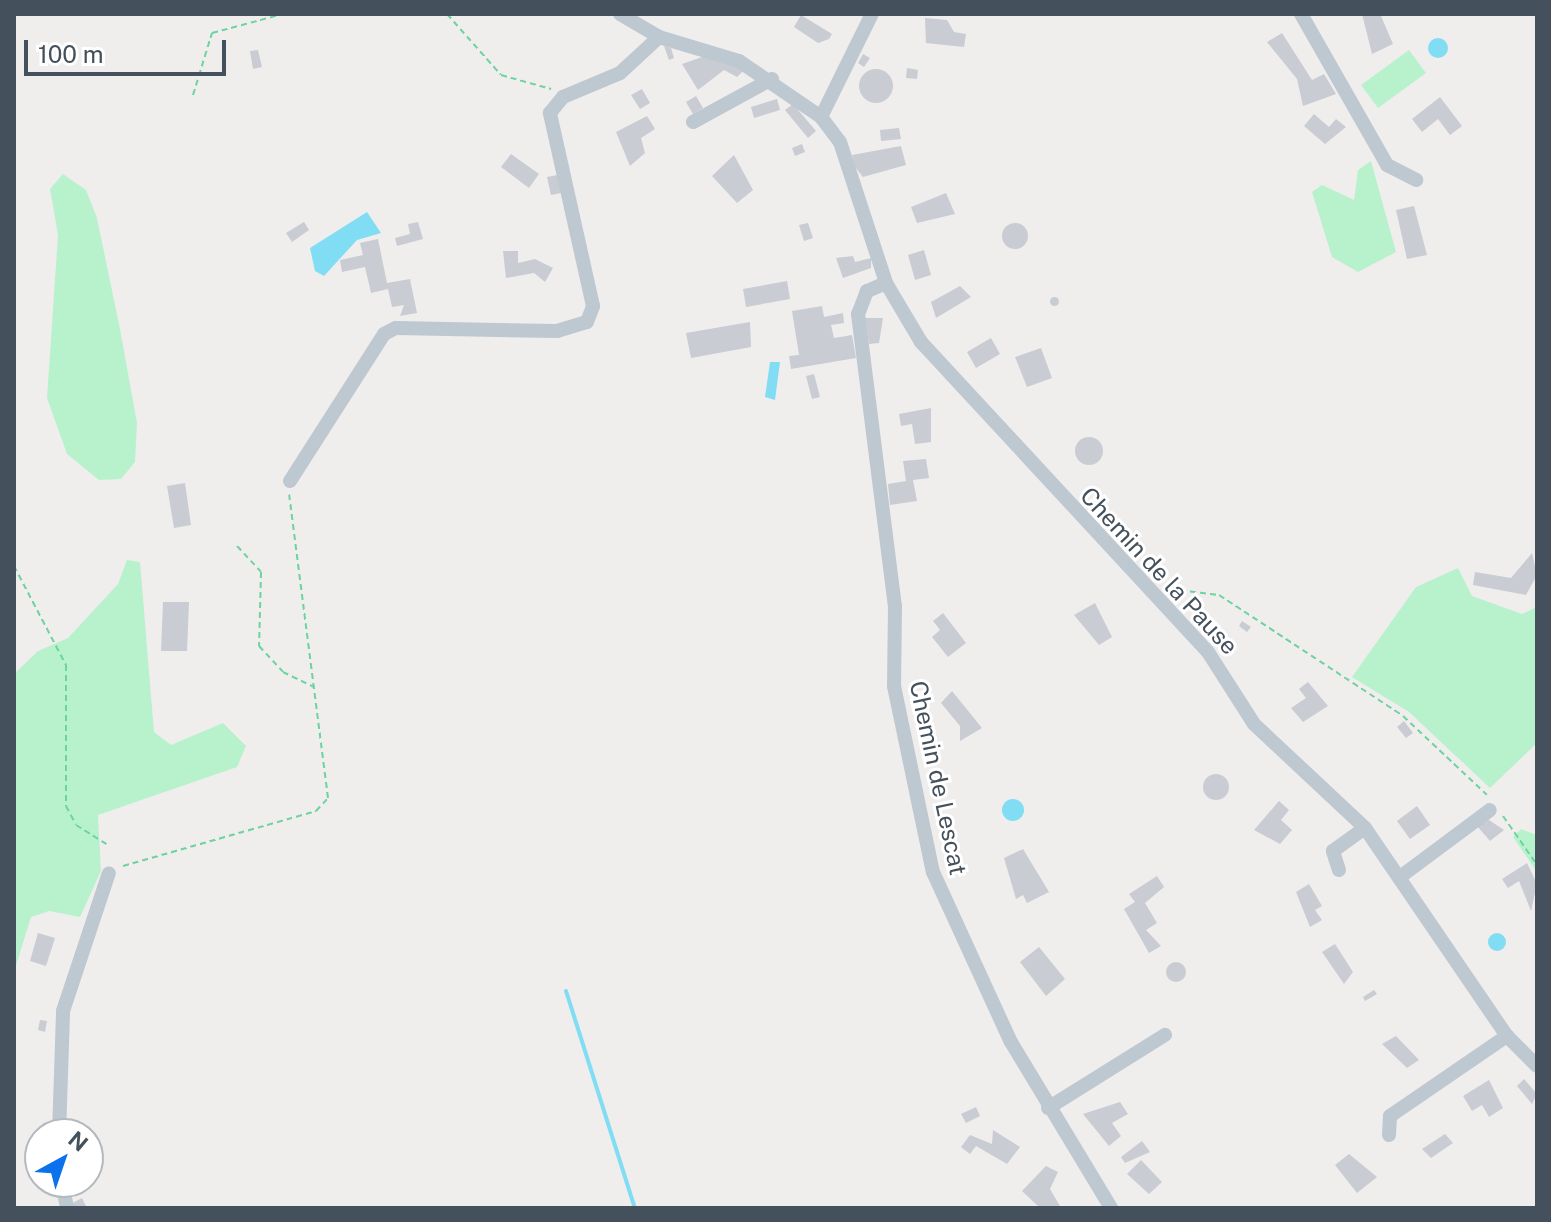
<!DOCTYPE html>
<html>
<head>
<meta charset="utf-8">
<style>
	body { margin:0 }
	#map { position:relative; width:1551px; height:1222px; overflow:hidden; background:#f0eded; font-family:"Public Sans",sans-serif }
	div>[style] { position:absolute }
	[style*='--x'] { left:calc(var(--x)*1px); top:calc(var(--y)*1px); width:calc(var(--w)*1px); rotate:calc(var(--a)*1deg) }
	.green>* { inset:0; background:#b8f2cd }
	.water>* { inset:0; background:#81ddf3 }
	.round { border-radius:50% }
	.stream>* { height:4px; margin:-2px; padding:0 2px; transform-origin:2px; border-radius:2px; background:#81ddf3 }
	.building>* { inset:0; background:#c9ccd3 }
	.path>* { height:2px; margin-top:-1px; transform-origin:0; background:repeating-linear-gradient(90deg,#6dd39f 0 6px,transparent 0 10px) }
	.minor>* { height:14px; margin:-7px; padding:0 7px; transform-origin:7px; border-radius:7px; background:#bdc8d1 }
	span { translate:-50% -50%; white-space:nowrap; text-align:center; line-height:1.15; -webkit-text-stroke:6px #fff; paint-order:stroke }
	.street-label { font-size:24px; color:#44515c }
	.frame { position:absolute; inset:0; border:16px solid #44515c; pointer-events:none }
	.north { position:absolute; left:24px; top:1118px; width:80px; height:80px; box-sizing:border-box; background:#fff; border:2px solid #b4b9be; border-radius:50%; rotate:40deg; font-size:22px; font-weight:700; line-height:32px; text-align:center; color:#44515c }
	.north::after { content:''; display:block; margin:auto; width:28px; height:36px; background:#0b71ed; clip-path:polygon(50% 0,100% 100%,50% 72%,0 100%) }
	.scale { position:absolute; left:24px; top:40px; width:202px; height:36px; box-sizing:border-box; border:4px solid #44515c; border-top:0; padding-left:10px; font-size:24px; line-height:28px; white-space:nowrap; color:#44515c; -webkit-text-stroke:6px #fff; paint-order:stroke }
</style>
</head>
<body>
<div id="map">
	<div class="green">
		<div style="clip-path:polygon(1409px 50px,1426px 73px,1378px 108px,1361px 85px)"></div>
		<div style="clip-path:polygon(1371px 161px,1396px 252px,1358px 272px,1332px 257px,1312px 192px,1322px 185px,1354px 200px,1358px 170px)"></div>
		<div style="clip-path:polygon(63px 174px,86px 190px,97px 218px,120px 329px,137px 423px,135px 462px,121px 479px,99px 480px,67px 454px,47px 398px,58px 235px,50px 189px)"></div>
		<div style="clip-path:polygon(127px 560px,140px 562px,154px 732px,171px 745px,223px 723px,246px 746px,237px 767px,98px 815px,101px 871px,80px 917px,49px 911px,31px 917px,14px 972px,14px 674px,38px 651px,68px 638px,118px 584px)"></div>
		<div style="clip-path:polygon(1458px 568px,1472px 596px,1522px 614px,1537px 607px,1537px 743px,1490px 788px,1409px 712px,1352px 677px,1416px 587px)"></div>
		<div style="clip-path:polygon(1521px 829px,1537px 835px,1537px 872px,1513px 837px)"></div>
	</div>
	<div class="water">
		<div class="round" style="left:1428px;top:38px;width:20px;height:20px"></div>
		<div style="clip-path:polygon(367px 212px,381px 233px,357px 240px,324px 276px,315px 271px,310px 248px)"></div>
		<div style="clip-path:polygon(770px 362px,780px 362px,775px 400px,765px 397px)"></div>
		<div class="round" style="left:1002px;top:799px;width:22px;height:22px"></div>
		<div class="round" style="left:1488px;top:933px;width:18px;height:18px"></div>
	</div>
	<div class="stream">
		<div style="--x:566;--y:991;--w:228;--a:72.4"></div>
	</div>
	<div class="building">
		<div style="clip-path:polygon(1362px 14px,1381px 16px,1393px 44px,1372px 54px)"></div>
		<div style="clip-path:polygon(801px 15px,832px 34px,829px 39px,818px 43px,794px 27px)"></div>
		<div style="clip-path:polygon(925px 18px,947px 20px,954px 32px,966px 34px,964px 47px,926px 43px)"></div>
		<div style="clip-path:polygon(1282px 33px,1312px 80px,1324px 74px,1336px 94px,1303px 106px,1297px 79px,1267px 42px)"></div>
		<div style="clip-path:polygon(664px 46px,671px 48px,674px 58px,669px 60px)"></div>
		<div style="clip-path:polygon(258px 50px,262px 67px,253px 69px,250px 51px)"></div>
		<div style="clip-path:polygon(863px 54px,870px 58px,864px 67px,858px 63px)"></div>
		<div style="clip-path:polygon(708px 55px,732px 65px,743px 71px,737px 77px,724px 70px,698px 90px,682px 64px)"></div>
		<div style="clip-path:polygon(907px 68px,918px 70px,917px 79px,906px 78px)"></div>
		<div class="round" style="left:859px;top:69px;width:34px;height:34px"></div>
		<div style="clip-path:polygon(642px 89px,650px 103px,640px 109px,631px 95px)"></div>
		<div style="clip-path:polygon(696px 96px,703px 108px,693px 114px,686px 102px)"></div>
		<div style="clip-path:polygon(1440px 97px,1462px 126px,1450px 135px,1438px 119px,1422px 132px,1412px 119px)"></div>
		<div style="clip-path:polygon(777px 99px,780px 110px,754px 118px,751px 107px)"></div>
		<div style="clip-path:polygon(793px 104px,816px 131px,808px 138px,785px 110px)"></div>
		<div style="clip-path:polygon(1314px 114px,1329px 127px,1336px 119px,1346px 127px,1325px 144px,1304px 126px)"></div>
		<div style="clip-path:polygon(647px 116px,655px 129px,641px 138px,645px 153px,630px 166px,616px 132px)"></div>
		<div style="clip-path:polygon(899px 128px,901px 139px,881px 141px,880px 130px)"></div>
		<div style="clip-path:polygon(802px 144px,805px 152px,795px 156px,792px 148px)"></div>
		<div style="clip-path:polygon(901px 146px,906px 165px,863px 177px,855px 167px,852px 155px)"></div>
		<div style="clip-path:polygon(511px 154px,539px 174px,529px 188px,501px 167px)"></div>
		<div style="clip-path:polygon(734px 155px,753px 190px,737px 203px,712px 176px)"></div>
		<div style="clip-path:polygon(557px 175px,561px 193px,551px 195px,547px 177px)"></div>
		<div style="clip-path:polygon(946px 193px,955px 214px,917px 223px,911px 207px)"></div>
		<div style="clip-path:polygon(1414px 206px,1427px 255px,1407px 259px,1396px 210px)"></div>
		<div style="clip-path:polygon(304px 222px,309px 230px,292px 242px,286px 233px)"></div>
		<div style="clip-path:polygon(418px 222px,423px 239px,397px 246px,395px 238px,410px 234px,408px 224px)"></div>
		<div class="round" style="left:1002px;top:223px;width:26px;height:26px"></div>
		<div style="clip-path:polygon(808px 223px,813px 238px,804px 241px,799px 225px)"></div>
		<div style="clip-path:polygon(378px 239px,387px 283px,410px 279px,417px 313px,400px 316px,404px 305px,392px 307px,388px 289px,371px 293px,365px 267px,342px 272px,340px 260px,363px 255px,360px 243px)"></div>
		<div style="clip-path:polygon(924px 250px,931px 275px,915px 280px,908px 255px)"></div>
		<div style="clip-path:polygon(503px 251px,518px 251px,518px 263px,535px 259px,553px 268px,545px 282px,534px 273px,506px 278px)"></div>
		<div style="clip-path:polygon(853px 256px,855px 262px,871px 258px,871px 268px,843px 278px,836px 258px)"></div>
		<div style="clip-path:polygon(787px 281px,790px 299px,746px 307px,743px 289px)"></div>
		<div style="clip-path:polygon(960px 286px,971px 297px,936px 318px,931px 302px)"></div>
		<div class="round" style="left:1049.5px;top:296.5px;width:9px;height:9px"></div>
		<div style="clip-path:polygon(822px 306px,824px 317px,843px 313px,844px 323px,831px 325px,834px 338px,852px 335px,856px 358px,791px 369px,789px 356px,799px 355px,792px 311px)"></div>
		<div style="clip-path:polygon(865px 318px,883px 318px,879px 343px,869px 344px)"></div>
		<div style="clip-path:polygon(750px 322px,751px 347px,691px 358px,686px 333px)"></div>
		<div style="clip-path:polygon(991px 338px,1000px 354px,976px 368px,967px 352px)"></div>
		<div style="clip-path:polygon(1041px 348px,1052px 378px,1027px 387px,1015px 357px)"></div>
		<div style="clip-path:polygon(814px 374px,820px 397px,812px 399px,806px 376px)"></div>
		<div style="clip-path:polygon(931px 408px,931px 442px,915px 444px,912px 424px,901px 426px,899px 414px)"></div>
		<div class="round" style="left:1075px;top:437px;width:28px;height:28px"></div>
		<div style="clip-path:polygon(926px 459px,929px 478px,913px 480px,917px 501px,890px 505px,888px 484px,906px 481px,903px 461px)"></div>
		<div style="clip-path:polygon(185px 483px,191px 525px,174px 528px,167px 486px)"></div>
		<div style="clip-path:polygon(1532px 553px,1537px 575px,1526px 595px,1473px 585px,1475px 572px,1511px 578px)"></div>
		<div style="clip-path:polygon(163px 602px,189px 602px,187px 651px,161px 651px)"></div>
		<div style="clip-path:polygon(1095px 603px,1112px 637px,1099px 645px,1074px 615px)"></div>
		<div style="clip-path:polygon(943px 613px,966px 643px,948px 657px,932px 637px,940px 630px,933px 621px)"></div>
		<div style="clip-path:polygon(1242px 621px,1251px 627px,1247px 632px,1239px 626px)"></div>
		<div style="clip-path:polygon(1308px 682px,1328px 706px,1303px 722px,1291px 708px,1306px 698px,1299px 689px)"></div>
		<div style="clip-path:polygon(952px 691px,982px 728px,960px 741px,960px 726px,941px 703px)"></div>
		<div style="clip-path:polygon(1404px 721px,1413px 733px,1406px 738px,1397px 727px)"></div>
		<div class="round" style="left:1203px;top:774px;width:26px;height:26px"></div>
		<div style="clip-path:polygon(1279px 801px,1289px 810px,1281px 820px,1292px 830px,1280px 844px,1254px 830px)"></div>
		<div style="clip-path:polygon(1417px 806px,1430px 825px,1410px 839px,1397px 821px)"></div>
		<div style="clip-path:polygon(1486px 818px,1504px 830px,1490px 841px,1477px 826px)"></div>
		<div style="clip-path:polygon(1023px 849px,1049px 892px,1027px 903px,1023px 895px,1016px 899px,1004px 858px)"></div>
		<div style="clip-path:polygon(1527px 863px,1537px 884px,1531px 911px,1519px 881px,1508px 888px,1502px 879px)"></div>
		<div style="clip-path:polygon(1157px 876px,1164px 887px,1145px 903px,1157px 923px,1146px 930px,1161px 946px,1149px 953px,1124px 909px,1135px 902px,1129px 894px)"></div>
		<div style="clip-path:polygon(1309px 884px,1322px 906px,1315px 910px,1322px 920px,1310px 927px,1296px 892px)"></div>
		<div style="clip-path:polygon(38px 933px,55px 938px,46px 966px,30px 961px)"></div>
		<div style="clip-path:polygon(1335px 944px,1353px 972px,1344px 984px,1322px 952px)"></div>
		<div style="clip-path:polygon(1039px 947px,1065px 979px,1046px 996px,1020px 962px)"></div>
		<div class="round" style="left:1166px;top:962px;width:20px;height:20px"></div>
		<div style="clip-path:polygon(1374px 990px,1377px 994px,1365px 1001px,1363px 997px)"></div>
		<div style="clip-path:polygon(40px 1020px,47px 1021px,45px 1032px,38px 1030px)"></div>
		<div style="clip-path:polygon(1396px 1036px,1419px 1060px,1407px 1068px,1382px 1044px)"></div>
		<div style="clip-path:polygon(1524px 1079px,1537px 1094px,1532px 1104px,1517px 1086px)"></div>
		<div style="clip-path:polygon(1489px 1080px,1503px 1108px,1489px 1117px,1482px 1105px,1472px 1111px,1463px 1096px)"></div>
		<div style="clip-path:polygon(1120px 1102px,1128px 1114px,1112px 1123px,1121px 1136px,1109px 1146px,1083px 1114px)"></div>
		<div style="clip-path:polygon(976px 1107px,980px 1116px,966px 1123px,961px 1114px)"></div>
		<div style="clip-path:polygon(993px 1130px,1020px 1147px,1007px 1164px,976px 1146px,970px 1154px,961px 1147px,970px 1135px,992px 1144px)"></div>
		<div style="clip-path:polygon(1445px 1134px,1453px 1143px,1431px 1158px,1422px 1149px)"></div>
		<div style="clip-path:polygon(1142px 1141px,1150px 1152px,1125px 1163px,1121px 1157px)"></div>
		<div style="clip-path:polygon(1349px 1154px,1377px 1177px,1357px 1193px,1335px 1165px)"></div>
		<div style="clip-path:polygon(1141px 1160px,1162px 1182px,1149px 1194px,1127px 1174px)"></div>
		<div style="clip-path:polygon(1046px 1166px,1058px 1172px,1050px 1189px,1061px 1208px,1040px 1208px,1022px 1191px)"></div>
		<div style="clip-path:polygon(82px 1198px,87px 1208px,73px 1208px,71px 1204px)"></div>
	</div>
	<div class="path">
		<div style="--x:447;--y:14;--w:81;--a:48.5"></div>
		<div style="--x:501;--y:75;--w:52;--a:15.6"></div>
		<div style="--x:193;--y:95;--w:65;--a:-73"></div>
		<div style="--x:212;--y:33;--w:73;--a:-15"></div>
		<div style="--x:237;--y:546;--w:35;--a:47"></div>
		<div style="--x:261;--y:572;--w:74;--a:91.5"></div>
		<div style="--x:259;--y:646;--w:35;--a:47"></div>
		<div style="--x:283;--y:672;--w:34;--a:26"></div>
		<div style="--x:14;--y:566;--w:112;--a:62.3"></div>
		<div style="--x:66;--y:665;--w:141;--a:90"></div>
		<div style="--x:66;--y:806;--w:21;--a:62"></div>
		<div style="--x:76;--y:825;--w:36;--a:32"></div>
		<div style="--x:1170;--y:589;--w:49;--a:7"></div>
		<div style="--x:1219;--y:595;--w:220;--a:33.3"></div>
		<div style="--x:1403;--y:716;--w:115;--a:43.2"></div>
		<div style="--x:1503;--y:816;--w:60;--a:55.2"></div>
		<div style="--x:123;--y:866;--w:201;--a:-15.9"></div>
		<div style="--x:316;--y:811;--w:18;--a:-47"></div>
		<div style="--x:328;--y:798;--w:306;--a:-97.3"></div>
	</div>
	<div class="minor">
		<div style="--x:620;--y:14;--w:45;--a:30.5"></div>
		<div style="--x:659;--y:37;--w:84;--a:16.7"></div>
		<div style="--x:739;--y:61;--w:99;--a:34.3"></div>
		<div style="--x:821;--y:117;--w:31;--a:53"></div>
		<div style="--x:840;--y:142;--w:148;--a:71.9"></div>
		<div style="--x:886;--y:283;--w:69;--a:59.3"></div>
		<div style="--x:921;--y:342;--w:422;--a:47.2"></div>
		<div style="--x:1208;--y:652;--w:85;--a:57.4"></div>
		<div style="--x:1254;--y:724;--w:152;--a:43.1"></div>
		<div style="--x:1365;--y:828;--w:252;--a:55.7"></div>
		<div style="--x:1507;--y:1036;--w:42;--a:45"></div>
		<div style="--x:1301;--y:14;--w:174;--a:60.3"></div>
		<div style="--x:1387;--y:165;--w:33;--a:27"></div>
		<div style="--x:821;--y:117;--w:115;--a:-63.7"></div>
		<div style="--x:693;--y:122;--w:90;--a:-28.6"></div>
		<div style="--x:886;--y:283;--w:21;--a:157"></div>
		<div style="--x:867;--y:291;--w:25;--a:111"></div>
		<div style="--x:858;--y:314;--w:294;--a:82.8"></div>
		<div style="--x:895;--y:606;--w:80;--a:90.7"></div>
		<div style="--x:894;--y:686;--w:190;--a:78.2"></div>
		<div style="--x:933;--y:872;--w:187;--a:65.4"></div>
		<div style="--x:1011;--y:1042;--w:194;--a:58.9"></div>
		<div style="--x:290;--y:481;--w:174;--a:-57.4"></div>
		<div style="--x:384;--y:334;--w:13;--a:-27"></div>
		<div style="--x:396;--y:328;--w:161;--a:1.1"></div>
		<div style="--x:557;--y:331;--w:31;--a:-17"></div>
		<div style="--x:587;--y:322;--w:17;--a:-69"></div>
		<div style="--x:593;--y:306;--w:198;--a:-102.6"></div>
		<div style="--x:550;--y:113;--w:21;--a:-51"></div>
		<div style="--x:563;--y:97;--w:62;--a:-22.8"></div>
		<div style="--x:620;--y:73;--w:53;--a:-42.7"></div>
		<div style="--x:1339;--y:870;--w:20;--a:-108"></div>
		<div style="--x:1333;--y:851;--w:39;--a:-36"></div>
		<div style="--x:1400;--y:877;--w:112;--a:-36.7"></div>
		<div style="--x:1048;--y:1108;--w:138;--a:-32"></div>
		<div style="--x:59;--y:1134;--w:123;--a:-88.1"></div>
		<div style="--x:63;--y:1011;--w:145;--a:-71.6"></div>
		<div style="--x:1389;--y:1135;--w:19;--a:-87"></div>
		<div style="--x:1390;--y:1116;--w:142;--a:-34.4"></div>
		<div style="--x:62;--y:1182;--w:26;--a:79"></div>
	</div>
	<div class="street-label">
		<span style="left:1159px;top:571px;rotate:47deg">Chemin de la Pause</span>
		<span style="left:938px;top:778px;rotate:78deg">Chemin de Lescat</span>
	</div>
	<div class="frame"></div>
	<div class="north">N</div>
	<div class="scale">100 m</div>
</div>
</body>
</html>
